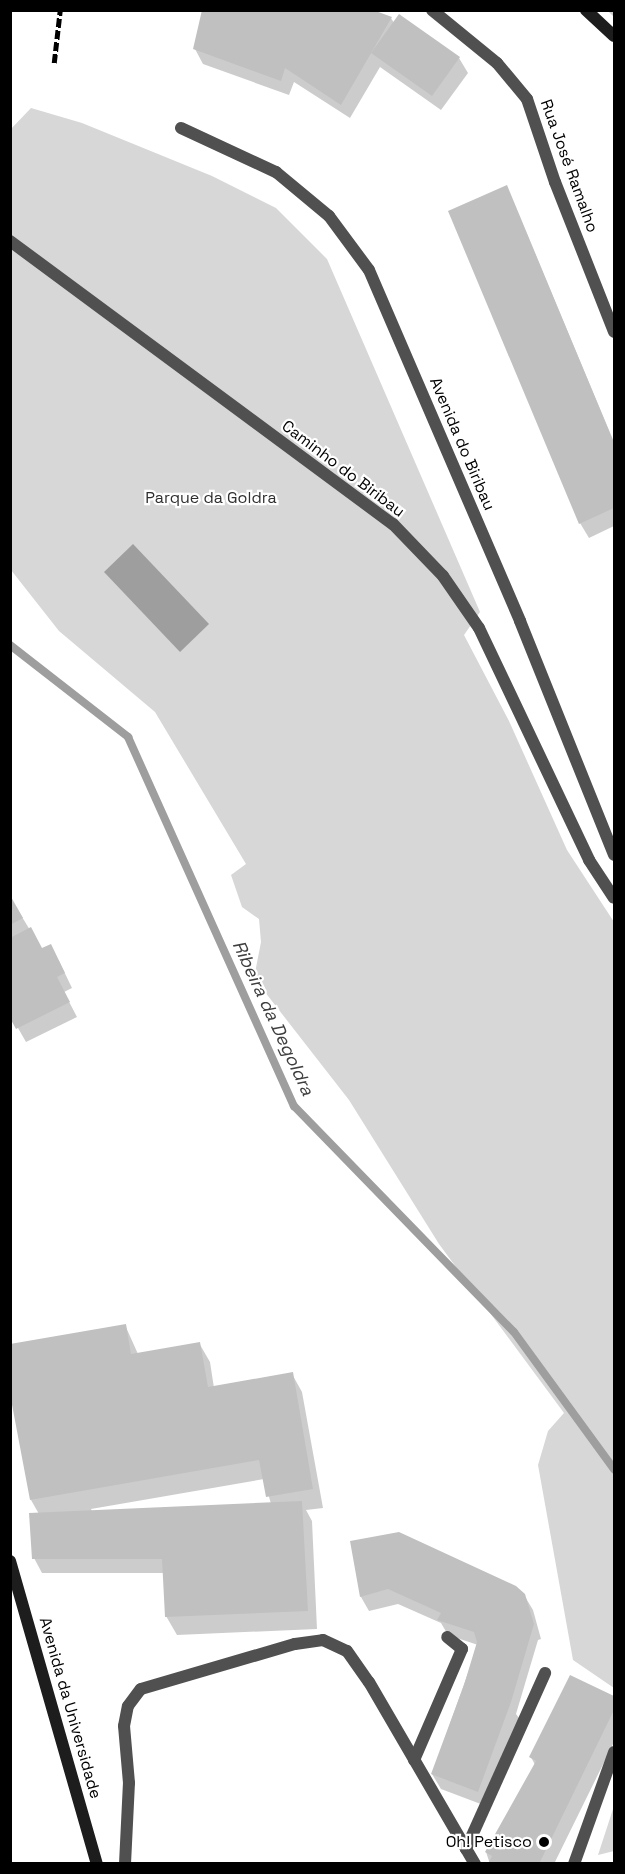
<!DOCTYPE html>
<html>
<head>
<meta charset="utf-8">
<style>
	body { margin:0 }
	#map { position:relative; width:625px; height:1874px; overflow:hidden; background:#fff; font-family:"Space Grotesk",sans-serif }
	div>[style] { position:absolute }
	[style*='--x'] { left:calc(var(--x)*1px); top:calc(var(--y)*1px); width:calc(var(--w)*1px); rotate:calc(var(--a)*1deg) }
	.green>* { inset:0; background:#d7d7d7 }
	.water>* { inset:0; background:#9e9e9e }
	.shadow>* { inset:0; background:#0003 }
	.stream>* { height:8px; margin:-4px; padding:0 4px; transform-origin:4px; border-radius:4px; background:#9e9e9e }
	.building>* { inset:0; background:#c0c0c0 }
	.street>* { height:12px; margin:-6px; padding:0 6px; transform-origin:6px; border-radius:6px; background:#505050 }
	.secondary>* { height:12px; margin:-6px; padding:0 6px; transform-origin:6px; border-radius:6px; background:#1d1d1d }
	.rail>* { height:4.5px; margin-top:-2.25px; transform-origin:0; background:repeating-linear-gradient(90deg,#000 0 9px,transparent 0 12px) }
	.dots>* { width:16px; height:16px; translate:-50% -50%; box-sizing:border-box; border:3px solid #fff; border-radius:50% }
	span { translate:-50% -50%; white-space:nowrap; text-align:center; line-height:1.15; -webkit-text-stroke:4.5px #fff; paint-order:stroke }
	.street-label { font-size:16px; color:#000 }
	.park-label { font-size:16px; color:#2e2e2e }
	.poi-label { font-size:16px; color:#000 }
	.right { translate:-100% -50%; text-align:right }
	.water-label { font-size:18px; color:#3f3f3f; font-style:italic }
	.frame { position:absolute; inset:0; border:12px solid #000; pointer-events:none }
</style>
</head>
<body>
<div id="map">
	<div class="green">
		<div style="clip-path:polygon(31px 108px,82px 123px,212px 176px,276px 208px,327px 259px,480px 612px,464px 635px,509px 721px,567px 850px,614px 922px,614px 1688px,573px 1660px,538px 1465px,548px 1431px,564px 1413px,439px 1244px,349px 1100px,254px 978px,261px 942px,259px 919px,242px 907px,231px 875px,246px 864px,155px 712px,59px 631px,11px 570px,10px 130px)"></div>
		<div style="clip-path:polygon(614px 1806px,614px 1851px,598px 1855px)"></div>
	</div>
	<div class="water">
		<div style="clip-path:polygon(133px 544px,209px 624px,180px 652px,104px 572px)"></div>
	</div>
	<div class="shadow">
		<div style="clip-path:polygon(607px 10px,614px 10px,614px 17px)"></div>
		<div style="clip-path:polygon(399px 16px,459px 58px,468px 73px,441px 110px,380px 67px,350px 118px,294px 82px,289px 95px,203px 64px,195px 49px,391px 18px,394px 23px)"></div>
		<div style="clip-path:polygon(507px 187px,614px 442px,614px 526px,589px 538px,580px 523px)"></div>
		<div style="clip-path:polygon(10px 897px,42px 950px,59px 961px,72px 988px,64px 992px,77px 1017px,26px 1042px,10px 1014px)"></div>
		<div style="clip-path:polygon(evenodd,125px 1325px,138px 1354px,199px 1343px,210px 1362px,214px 1388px,292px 1374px,302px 1392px,323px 1508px,306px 1510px,312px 1521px,317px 1629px,177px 1635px,166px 1616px,164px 1573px,42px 1573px,34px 1558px,39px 1514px,31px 1500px,125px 1325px,264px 1479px,271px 1504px,92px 1511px,91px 1509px,264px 1479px)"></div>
		<div style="clip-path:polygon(352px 1542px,524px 1595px,533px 1610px,541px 1639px,538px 1640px,516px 1714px,519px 1718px,486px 1806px,441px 1789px,432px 1774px,478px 1645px,448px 1635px,441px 1623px,398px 1604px,369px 1611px,361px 1597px)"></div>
		<div style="clip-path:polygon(570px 1677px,614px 1698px,614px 1742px,554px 1864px,490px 1864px,486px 1852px,535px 1765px,531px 1757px)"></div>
	</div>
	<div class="stream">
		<div style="--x:10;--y:645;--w:150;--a:37.9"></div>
		<div style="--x:128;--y:737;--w:405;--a:65.8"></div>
		<div style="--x:294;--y:1106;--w:315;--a:45.8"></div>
		<div style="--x:514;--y:1332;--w:170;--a:53.9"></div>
	</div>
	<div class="building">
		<div style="clip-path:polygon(202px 10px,373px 10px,392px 17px,341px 105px,285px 68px,281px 81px,193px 49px)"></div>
		<div style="clip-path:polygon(399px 14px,460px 57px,432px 96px,371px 53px)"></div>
		<div style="clip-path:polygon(507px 185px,614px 443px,614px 508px,579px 524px,448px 211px)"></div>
		<div style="clip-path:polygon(10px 895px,23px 918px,10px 925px)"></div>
		<div style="clip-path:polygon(31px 927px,42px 948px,51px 944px,65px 973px,57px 977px,70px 1002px,16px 1029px,10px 1018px,10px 938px)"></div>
		<div style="clip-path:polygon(126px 1324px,131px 1354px,200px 1342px,208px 1387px,293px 1372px,313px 1489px,266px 1497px,259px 1460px,30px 1500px,10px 1394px,10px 1344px)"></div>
		<div style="clip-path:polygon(302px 1501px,308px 1611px,165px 1617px,162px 1559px,32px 1559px,29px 1513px)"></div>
		<div style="clip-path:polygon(399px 1532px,516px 1586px,525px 1594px,534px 1624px,511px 1702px,478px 1792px,431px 1774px,464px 1685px,477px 1642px,474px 1632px,437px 1620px,441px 1613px,388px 1589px,360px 1597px,350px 1541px)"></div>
		<div style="clip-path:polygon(570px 1675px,614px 1696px,614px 1710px,539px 1864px,488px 1864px,492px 1856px,485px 1852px,536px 1761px,529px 1757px)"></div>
	</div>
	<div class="street">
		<div style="--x:432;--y:10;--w:84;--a:39.2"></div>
		<div style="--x:497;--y:63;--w:47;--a:50.2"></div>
		<div style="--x:527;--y:99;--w:88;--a:71.4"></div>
		<div style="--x:555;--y:182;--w:161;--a:68.5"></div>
		<div style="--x:181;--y:128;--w:105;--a:24.9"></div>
		<div style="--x:276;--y:172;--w:69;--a:39.7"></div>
		<div style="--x:329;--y:216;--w:67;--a:53.5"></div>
		<div style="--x:369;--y:270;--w:382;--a:66.7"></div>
		<div style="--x:520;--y:621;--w:252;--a:68.1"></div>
		<div style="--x:10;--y:241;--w:476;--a:36.5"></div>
		<div style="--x:393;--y:524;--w:72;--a:46.1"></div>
		<div style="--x:443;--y:576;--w:63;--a:55.3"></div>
		<div style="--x:479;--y:628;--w:257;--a:64.6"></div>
		<div style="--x:589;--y:860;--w:45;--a:56.7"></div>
		<div style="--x:414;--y:1760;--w:121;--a:-66.6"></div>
		<div style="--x:462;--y:1649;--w:19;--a:-141"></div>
		<div style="--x:466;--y:1849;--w:193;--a:-65.8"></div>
		<div style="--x:125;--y:1864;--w:81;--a:-87.2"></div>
		<div style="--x:129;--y:1783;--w:57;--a:-95"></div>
		<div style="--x:124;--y:1726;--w:20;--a:-79"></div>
		<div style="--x:128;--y:1706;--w:21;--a:-53"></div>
		<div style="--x:141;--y:1689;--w:160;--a:-16.3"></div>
		<div style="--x:295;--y:1644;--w:28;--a:-8"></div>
		<div style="--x:323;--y:1640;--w:26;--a:25"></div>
		<div style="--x:347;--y:1651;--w:38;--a:55"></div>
		<div style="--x:369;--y:1682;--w:211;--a:59.8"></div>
		<div style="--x:574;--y:1864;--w:119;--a:-70.3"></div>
	</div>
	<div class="secondary">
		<div style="--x:586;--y:10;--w:38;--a:43"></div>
		<div style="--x:10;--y:1561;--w:315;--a:74"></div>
	</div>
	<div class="rail">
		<div style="--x:54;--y:63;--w:53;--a:-83.5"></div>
	</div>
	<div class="dots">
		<div style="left:544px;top:1842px;background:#000"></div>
	</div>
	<div class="street-label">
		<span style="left:569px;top:166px;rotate:70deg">Rua José Ramalho</span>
		<span style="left:462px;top:444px;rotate:67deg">Avenida do Biribau</span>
		<span style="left:343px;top:469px;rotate:37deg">Caminho do Biribau</span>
		<span style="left:70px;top:1708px;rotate:74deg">Avenida da Universidade</span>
	</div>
	<div class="park-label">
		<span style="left:211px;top:498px">Parque da Goldra</span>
	</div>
	<div class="poi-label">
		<span class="right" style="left:532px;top:1842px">Oh! Petisco</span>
	</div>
	<div class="water-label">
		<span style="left:273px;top:1018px;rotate:65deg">Ribeira da Degoldra</span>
	</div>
	<div class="frame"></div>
</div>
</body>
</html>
